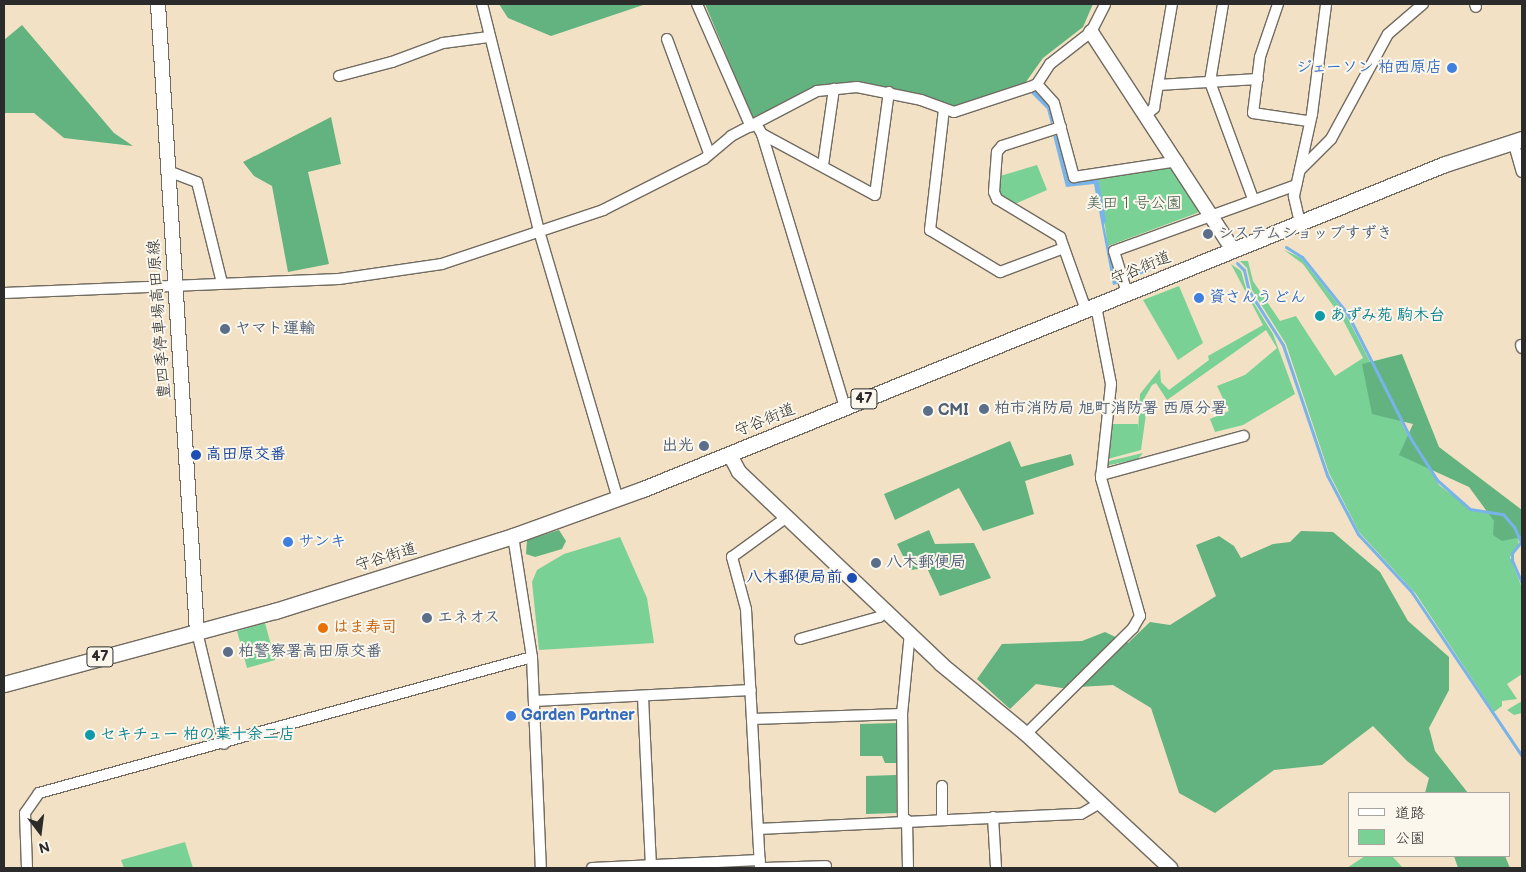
<!DOCTYPE html>
<html>
<head>
<meta charset="utf-8">
<style>
	body { margin:0 }
	#map { position:relative; width:1526px; height:872px; overflow:hidden; background:#f2e1c4; font-family:"Balsamiq Sans","Klee One",sans-serif }
	div>[style] { position:absolute }
	[style*='--x'] { left:calc(var(--x)*1px); top:calc(var(--y)*1px); width:calc(var(--w)*1px); rotate:calc(var(--a)*1deg) }
	.green>* { inset:0; background:#79d196 }
	.forest>* { inset:0; background:#62b37f }
	.water>* { inset:0; background:#78b3e9 }
	.stream>* { height:3px; margin:-1.5px; padding:0 1.5px; transform-origin:1.5px; border-radius:1.5px; background:#78b3e9 }
	.roads { filter:drop-shadow(1px 0 #716b61) drop-shadow(-1px 0 #716b61) drop-shadow(0 1px #716b61) drop-shadow(0 -1px #716b61) }
	.street>* { height:10px; margin:-5px; padding:0 5px; transform-origin:5px; border-radius:5px; background:#fff }
	.secondary>* { height:14px; margin:-7px; padding:0 7px; transform-origin:7px; border-radius:7px; background:#fff }
	.primary>* { height:15px; margin:-7.5px; padding:0 7.5px; transform-origin:7.5px; border-radius:7.5px; background:#fff }
	.dots>* { width:14px; height:14px; translate:-50% -50%; box-sizing:border-box; border:2px solid #fbf7ec; border-radius:50% }
	span { translate:-50% -50%; white-space:nowrap; text-align:center; line-height:1.15; -webkit-text-stroke:4px #fbf7ec; paint-order:stroke }
	.shield-label span { padding:1px 4px; background:#fbf7ec; border:1px solid; border-radius:4px; -webkit-text-stroke-width:0 }
	.shield-label { font-size:15px; color:#2b2b2b; font-weight:700 }
	.shop-label { font-size:16px; color:#366cbe; font-weight:700 }
	.right { translate:-100% -50%; text-align:right }
	.left { translate:0 -50%; text-align:left }
	.park-label { font-size:16px; color:#425d4b }
	.service-label { font-size:16px; color:#4e5e75; font-weight:700 }
	.street-label { font-size:16px; color:#2b2b2b }
	.culture-label { font-size:16px; color:#0d838f; font-weight:700 }
	.transit-label { font-size:16px; color:#164399; font-weight:700 }
	.food-label { font-size:16px; color:#c56008; font-weight:700 }
	.frame { position:absolute; inset:0; border:5px solid #2b2b2b; pointer-events:none }
	.legend { position:absolute; left:1348px; top:792px; width:162px; height:65px; box-sizing:border-box; background:#fbf7ec; border:1px solid #a8a59f; margin:0; padding:6px 9px; list-style:none; font-size:15px; color:#2b2b2b }
	.legend li { display:flex; align-items:center; gap:10px; height:25px }
	.legend b { width:25px; border:1px solid #a8a59f }
	.north { position:absolute; left:15px; top:807px; width:50px; height:50px; -webkit-text-stroke:4px #fbf7ec; paint-order:stroke; rotate:165deg; font-size:14px; font-weight:700; line-height:20px; text-align:center; color:#2b2b2b }
	.north::after { content:''; display:block; margin:auto; width:18px; height:22px; background:#2b2b2b; clip-path:polygon(50% 0,100% 100%,50% 72%,0 100%) }
</style>
</head>
<body>
<div id="map">
	<div class="green">
		<div style="clip-path:polygon(1037px 165px,1047px 190px,1015px 204px,1000px 196px,1000px 176px)"></div>
		<div style="clip-path:polygon(1169px 167px,1176px 170px,1200px 207px,1197px 213px,1108px 246px,1098px 178px)"></div>
		<div style="clip-path:polygon(1284px 250px,1301px 258px,1345px 313px,1410px 440px,1439px 485px,1473px 511px,1490px 511px,1518px 537px,1519px 546px,1510px 557px,1522px 588px,1522px 674px,1507px 684px,1517px 699px,1502px 701px,1502px 706px,1494px 712px,1416px 594px,1359px 532px,1329px 473px,1286px 344px,1252px 290px,1247px 268px,1240px 261px,1248px 261px,1253px 281px,1280px 321px,1296px 316px,1335px 376px,1363px 358px,1342px 318px,1303px 264px)"></div>
		<div style="clip-path:polygon(1231px 264px,1241px 271px,1247px 292px,1273px 334px,1295px 394px,1243px 425px,1215px 432px,1210px 419px,1229px 411px,1217px 386px,1245px 375px,1277px 348px,1266px 330px,1167px 400px,1156px 383px,1152px 385px,1144px 399px,1146px 414px,1141px 450px,1104px 460px,1108px 429px,1112px 424px,1138px 424px,1138px 432px,1140px 394px,1160px 369px,1161px 382px,1169px 390px,1209px 360px,1208px 356px,1263px 325px)"></div>
		<div style="clip-path:polygon(1179px 286px,1203px 343px,1178px 360px,1143px 300px)"></div>
		<div style="clip-path:polygon(1143px 453px,1138px 459px,1105px 466px,1105px 462px)"></div>
		<div style="clip-path:polygon(620px 537px,647px 598px,654px 643px,539px 650px,532px 582px,537px 570px,564px 554px)"></div>
		<div style="clip-path:polygon(265px 623px,275px 660px,247px 668px,237px 631px)"></div>
		<div style="clip-path:polygon(1522px 701px,1522px 713px,1514px 715px,1507px 710px)"></div>
		<div style="clip-path:polygon(185px 842px,193px 868px,124px 868px,121px 860px)"></div>
		<div style="clip-path:polygon(1365px 856px,1392px 856px,1403px 868px,1347px 868px)"></div>
	</div>
	<div class="forest">
		<div style="clip-path:polygon(499px 4px,646px 4px,551px 36px,508px 18px)"></div>
		<div style="clip-path:polygon(705px 4px,1093px 4px,1083px 27px,1043px 58px,1023px 86px,953px 107px,893px 89px,856px 83px,814px 86px,753px 119px)"></div>
		<div style="clip-path:polygon(22px 25px,114px 133px,133px 146px,64px 138px,34px 113px,4px 113px,4px 40px)"></div>
		<div style="clip-path:polygon(331px 117px,341px 164px,308px 172px,329px 264px,288px 272px,272px 186px,254px 176px,243px 162px)"></div>
		<div style="clip-path:polygon(1402px 354px,1439px 447px,1522px 510px,1522px 537px,1502px 541px,1493px 535px,1494px 521px,1469px 487px,1399px 455px,1413px 424px,1372px 414px,1362px 364px)"></div>
		<div style="clip-path:polygon(1010px 441px,1021px 467px,1071px 454px,1074px 465px,1025px 481px,1034px 514px,983px 531px,959px 488px,895px 520px,884px 494px)"></div>
		<div style="clip-path:polygon(559px 530px,566px 541px,562px 549px,535px 557px,526px 554px,527px 540px)"></div>
		<div style="clip-path:polygon(929px 530px,935px 544px,974px 543px,991px 578px,940px 596px,927px 568px,910px 570px,897px 544px)"></div>
		<div style="clip-path:polygon(1301px 531px,1333px 532px,1380px 572px,1408px 621px,1449px 657px,1449px 690px,1429px 728px,1435px 751px,1468px 793px,1425px 793px,1429px 778px,1407px 761px,1373px 726px,1322px 765px,1274px 770px,1215px 813px,1179px 793px,1151px 708px,1113px 685px,1062px 688px,1036px 684px,1010px 709px,977px 679px,1002px 644px,1082px 641px,1105px 632px,1128px 643px,1150px 622px,1170px 625px,1216px 596px,1196px 545px,1219px 536px,1234px 546px,1241px 558px,1273px 544px,1290px 542px)"></div>
		<div style="clip-path:polygon(897px 723px,897px 763px,885px 763px,882px 756px,860px 756px,860px 724px)"></div>
		<div style="clip-path:polygon(896px 775px,897px 813px,866px 814px,866px 776px)"></div>
		<div style="clip-path:polygon(1454px 856px,1505px 856px,1510px 868px,1458px 868px)"></div>
	</div>
	<div class="water">
		<div style="clip-path:polygon(1035px 90px,1051px 106px,1054px 120px,1051px 124px,1047px 109px,1030px 92px)"></div>
		<div style="clip-path:polygon(1053px 135px,1058px 137px,1070px 181px,1098px 178px,1106px 220px,1104px 225px,1117px 284px,1113px 285px,1094px 184px,1066px 187px)"></div>
	</div>
	<div class="stream">
		<div style="--x:1286;--y:247;--w:19;--a:32"></div>
		<div style="--x:1302;--y:257;--w:72;--a:51.2"></div>
		<div style="--x:1347;--y:313;--w:141;--a:63.1"></div>
		<div style="--x:1411;--y:439;--w:49;--a:57.6"></div>
		<div style="--x:1437;--y:480;--w:44;--a:41.3"></div>
		<div style="--x:1470;--y:509;--w:33;--a:9"></div>
		<div style="--x:1503;--y:514;--w:17;--a:50"></div>
		<div style="--x:1514;--y:527;--w:17;--a:65"></div>
		<div style="--x:1521;--y:542;--w:14;--a:129"></div>
		<div style="--x:1512;--y:553;--w:7;--a:90"></div>
		<div style="--x:1512;--y:560;--w:25;--a:67"></div>
		<div style="--x:1237;--y:263;--w:10;--a:45"></div>
		<div style="--x:1244;--y:270;--w:22;--a:77"></div>
		<div style="--x:1249;--y:291;--w:64;--a:57.8"></div>
		<div style="--x:1283;--y:345;--w:137;--a:71.3"></div>
		<div style="--x:1327;--y:475;--w:67;--a:62.3"></div>
		<div style="--x:1358;--y:534;--w:78;--a:47.1"></div>
		<div style="--x:1411;--y:591;--w:199;--a:56.1"></div>
		<div style="--x:1126;--y:277;--w:24;--a:-19"></div>
	</div>
	<div class="roads">
		<div class="street">
			<div style="--x:482;--y:4;--w:234;--a:75.9"></div>
			<div style="--x:539;--y:231;--w:279;--a:73.6"></div>
			<div style="--x:697;--y:4;--w:134;--a:66.3"></div>
			<div style="--x:1223;--y:4;--w:79;--a:99.5"></div>
			<div style="--x:1210;--y:82;--w:125;--a:69.8"></div>
			<div style="--x:1278;--y:4;--w:56;--a:108.8"></div>
			<div style="--x:1260;--y:57;--w:56;--a:97.1"></div>
			<div style="--x:1253;--y:113;--w:56;--a:8.3"></div>
			<div style="--x:1475;--y:4;--w:3;--a:72"></div>
			<div style="--x:667;--y:39;--w:121;--a:69.8"></div>
			<div style="--x:339;--y:76;--w:55;--a:-14.8"></div>
			<div style="--x:392;--y:62;--w:54;--a:-20.4"></div>
			<div style="--x:443;--y:43;--w:46;--a:-7.4"></div>
			<div style="--x:1037;--y:84;--w:25;--a:48"></div>
			<div style="--x:1054;--y:103;--w:77;--a:74.9"></div>
			<div style="--x:1074;--y:177;--w:105;--a:-8.7"></div>
			<div style="--x:1158;--y:85;--w:100;--a:-3.4"></div>
			<div style="--x:944;--y:109;--w:122;--a:96.6"></div>
			<div style="--x:930;--y:230;--w:82;--a:31"></div>
			<div style="--x:1000;--y:272;--w:68;--a:-20.6"></div>
			<div style="--x:1146;--y:115;--w:11;--a:-41"></div>
			<div style="--x:1154;--y:108;--w:106;--a:-80.2"></div>
			<div style="--x:756;--y:124;--w:12;--a:59"></div>
			<div style="--x:762;--y:134;--w:285;--a:73.1"></div>
			<div style="--x:1061;--y:127;--w:62;--a:162.1"></div>
			<div style="--x:1002;--y:146;--w:8;--a:130"></div>
			<div style="--x:997;--y:152;--w:40;--a:94.3"></div>
			<div style="--x:994;--y:192;--w:8;--a:67"></div>
			<div style="--x:997;--y:199;--w:74;--a:31.1"></div>
			<div style="--x:1060;--y:237;--w:77;--a:70.4"></div>
			<div style="--x:762;--y:134;--w:128;--a:28.4"></div>
			<div style="--x:875;--y:195;--w:104;--a:-82.3"></div>
			<div style="--x:1513;--y:141;--w:32;--a:74"></div>
			<div style="--x:823;--y:165;--w:77;--a:-81.8"></div>
			<div style="--x:1300;--y:170;--w:44;--a:-45"></div>
			<div style="--x:1331;--y:139;--w:119;--a:-61.5"></div>
			<div style="--x:1388;--y:34;--w:46;--a:-40.6"></div>
			<div style="--x:168;--y:171;--w:31;--a:21"></div>
			<div style="--x:197;--y:182;--w:104;--a:76.1"></div>
			<div style="--x:1300;--y:223;--w:28;--a:-103"></div>
			<div style="--x:1294;--y:196;--w:84;--a:-77.6"></div>
			<div style="--x:1312;--y:114;--w:111;--a:-82.7"></div>
			<div style="--x:4;--y:293;--w:335;--a:-2.4"></div>
			<div style="--x:339;--y:279;--w:104;--a:-8.3"></div>
			<div style="--x:442;--y:264;--w:170;--a:-18.5"></div>
			<div style="--x:603;--y:210;--w:113;--a:-26.8"></div>
			<div style="--x:704;--y:159;--w:35;--a:-40"></div>
			<div style="--x:731;--y:136;--w:97;--a:-27.6"></div>
			<div style="--x:817;--y:91;--w:40;--a:-5.7"></div>
			<div style="--x:857;--y:87;--w:65;--a:11.5"></div>
			<div style="--x:921;--y:100;--w:35;--a:20"></div>
			<div style="--x:954;--y:112;--w:80;--a:-18.2"></div>
			<div style="--x:1030;--y:87;--w:8;--a:-23"></div>
			<div style="--x:1037;--y:84;--w:24;--a:-57"></div>
			<div style="--x:1050;--y:64;--w:52;--a:-38"></div>
			<div style="--x:1091;--y:32;--w:31;--a:-63"></div>
			<div style="--x:1127;--y:293;--w:44;--a:-107.2"></div>
			<div style="--x:1114;--y:251;--w:194;--a:-19.9"></div>
			<div style="--x:1521;--y:345;--w:3;--a:72"></div>
			<div style="--x:1101;--y:475;--w:148;--a:-15.3"></div>
			<div style="--x:513;--y:536;--w:122;--a:81.1"></div>
			<div style="--x:532;--y:657;--w:211;--a:87.6"></div>
			<div style="--x:197;--y:632;--w:115;--a:76.4"></div>
			<div style="--x:800;--y:639;--w:82;--a:-15.6"></div>
			<div style="--x:879;--y:617;--w:10;--a:-37"></div>
			<div style="--x:643;--y:697;--w:169;--a:87.3"></div>
			<div style="--x:534;--y:701;--w:217;--a:-2.9"></div>
			<div style="--x:752;--y:719;--w:150;--a:-1.9"></div>
			<div style="--x:1026;--y:734;--w:151;--a:-44.7"></div>
			<div style="--x:1133;--y:628;--w:14;--a:-60"></div>
			<div style="--x:1140;--y:616;--w:143;--a:-105.8"></div>
			<div style="--x:1101;--y:478;--w:95;--a:-83.9"></div>
			<div style="--x:1111;--y:384;--w:79;--a:-100.9"></div>
			<div style="--x:942;--y:786;--w:33;--a:90"></div>
			<div style="--x:993;--y:817;--w:51;--a:86.6"></div>
			<div style="--x:907;--y:820;--w:48;--a:88.8"></div>
			<div style="--x:903;--y:821;--w:107;--a:-90.5"></div>
			<div style="--x:902;--y:714;--w:81;--a:-84.4"></div>
			<div style="--x:758;--y:829;--w:323;--a:-2.7"></div>
			<div style="--x:1081;--y:814;--w:22;--a:-30"></div>
			<div style="--x:27;--y:868;--w:55;--a:-92.1"></div>
			<div style="--x:25;--y:813;--w:24;--a:-55"></div>
			<div style="--x:39;--y:793;--w:511;--a:-15.42"></div>
			<div style="--x:592;--y:868;--w:168;--a:-2.7"></div>
			<div style="--x:760;--y:868;--w:259;--a:-93.1"></div>
			<div style="--x:746;--y:609;--w:54;--a:-105.1"></div>
			<div style="--x:732;--y:557;--w:68;--a:-36"></div>
			<div style="--x:760;--y:868;--w:66;--a:-1.7"></div>
		</div>
		<div class="secondary">
			<div style="--x:158;--y:4;--w:629;--a:86.45"></div>
			<div style="--x:1091;--y:32;--w:260;--a:56.9"></div>
			<div style="--x:730;--y:455;--w:19;--a:62"></div>
			<div style="--x:739;--y:472;--w:279;--a:43.5"></div>
			<div style="--x:941;--y:664;--w:110;--a:39.5"></div>
			<div style="--x:1026;--y:734;--w:197;--a:42.9"></div>
		</div>
		<div class="primary">
			<div style="--x:4;--y:684;--w:281;--a:-15.1"></div>
			<div style="--x:275;--y:611;--w:250;--a:-17.5"></div>
			<div style="--x:513;--y:536;--w:138;--a:-19.9"></div>
			<div style="--x:643;--y:489;--w:865;--a:-22.06"></div>
			<div style="--x:1445;--y:164;--w:81;--a:-18"></div>
		</div>
	</div>
	<div class="dots">
		<div style="left:1452px;top:68px;background:#3f7fe0"></div>
		<div style="left:1208px;top:234px;background:#5c6f8a"></div>
		<div style="left:1199px;top:298px;background:#3f7fe0"></div>
		<div style="left:1320px;top:316px;background:#0f9aa8"></div>
		<div style="left:225px;top:329px;background:#5c6f8a"></div>
		<div style="left:984px;top:409px;background:#5c6f8a"></div>
		<div style="left:928px;top:411px;background:#5c6f8a"></div>
		<div style="left:704px;top:446px;background:#5c6f8a"></div>
		<div style="left:196px;top:455px;background:#1a4fb4"></div>
		<div style="left:288px;top:542px;background:#3f7fe0"></div>
		<div style="left:876px;top:563px;background:#5c6f8a"></div>
		<div style="left:852px;top:578px;background:#1a4fb4"></div>
		<div style="left:427px;top:618px;background:#5c6f8a"></div>
		<div style="left:323px;top:628px;background:#e8710a"></div>
		<div style="left:228px;top:652px;background:#5c6f8a"></div>
		<div style="left:511px;top:716px;background:#3f7fe0"></div>
		<div style="left:90px;top:735px;background:#0f9aa8"></div>
	</div>
	<div class="shield-label">
		<span style="left:864px;top:399px">47</span>
		<span style="left:100px;top:657px">47</span>
	</div>
	<div class="shop-label">
		<span class="right" style="left:1442px;top:68px">ジェーソン 柏西原店</span>
		<span class="left" style="left:1209px;top:298px">資さんうどん</span>
		<span class="left" style="left:298px;top:542px">サンキ</span>
		<span class="left" style="left:521px;top:716px">Garden Partner</span>
	</div>
	<div class="park-label">
		<span style="left:1134px;top:204px">美田１号公園</span>
	</div>
	<div class="service-label">
		<span class="left" style="left:1218px;top:234px">システムショップすずき</span>
		<span class="left" style="left:235px;top:329px">ヤマト運輸</span>
		<span class="left" style="left:994px;top:409px">柏市消防局 旭町消防署 西原分署</span>
		<span class="left" style="left:938px;top:411px">CMI</span>
		<span class="right" style="left:694px;top:446px">出光</span>
		<span class="left" style="left:886px;top:563px">八木郵便局</span>
		<span class="left" style="left:437px;top:618px">エネオス</span>
		<span class="left" style="left:238px;top:652px">柏警察署高田原交番</span>
	</div>
	<div class="street-label">
		<span style="left:1141px;top:269px;rotate:-22deg">守谷街道</span>
		<span style="left:160px;top:319px;rotate:-94deg">豊四季停車場高田原線</span>
		<span style="left:765px;top:421px;rotate:-22deg">守谷街道</span>
		<span style="left:386px;top:558px;rotate:-17deg">守谷街道</span>
	</div>
	<div class="culture-label">
		<span class="left" style="left:1330px;top:316px">あずみ苑 駒木台</span>
		<span class="left" style="left:100px;top:735px">セキチュー 柏の葉十余二店</span>
	</div>
	<div class="transit-label">
		<span class="left" style="left:206px;top:455px">高田原交番</span>
		<span class="right" style="left:842px;top:578px">八木郵便局前</span>
	</div>
	<div class="food-label">
		<span class="left" style="left:333px;top:628px">はま寿司</span>
	</div>
	<div class="frame"></div>
	<ul class="legend">
	<li><b style="height:6px;background:#fff"></b>道路</li>
	<li><b style="height:14px;background:#79d196"></b>公園</li>
	</ul>
	<div class="north">N</div>
</div>
</body>
</html>
